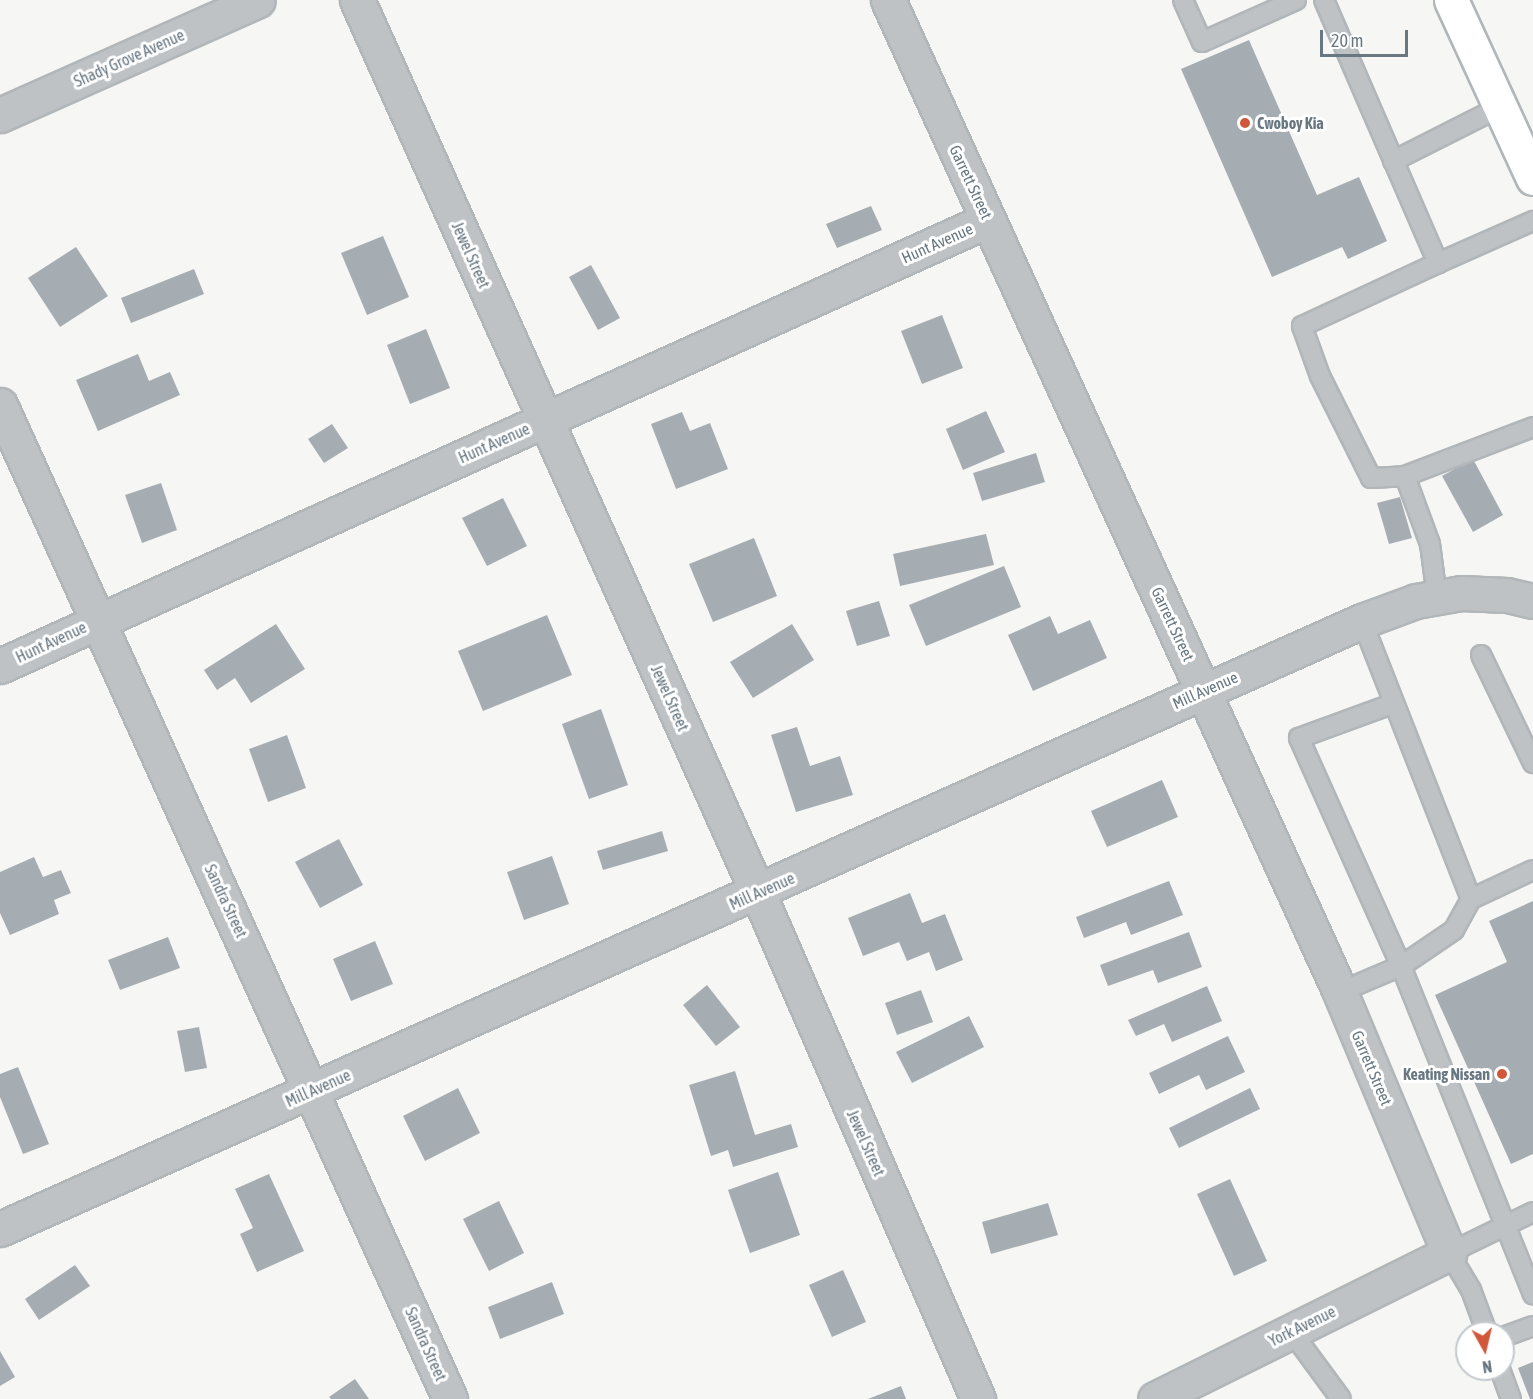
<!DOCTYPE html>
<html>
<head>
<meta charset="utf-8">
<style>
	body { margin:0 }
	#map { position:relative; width:1533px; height:1399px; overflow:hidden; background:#f6f6f4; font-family:"Asap Condensed",sans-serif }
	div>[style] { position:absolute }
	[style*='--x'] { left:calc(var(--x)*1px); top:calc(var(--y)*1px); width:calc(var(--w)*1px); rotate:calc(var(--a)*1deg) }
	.building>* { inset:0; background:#a6adb2 }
	.roads { filter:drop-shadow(2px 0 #b1b6b9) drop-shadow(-2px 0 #b1b6b9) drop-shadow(0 2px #b1b6b9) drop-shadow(0 -2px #b1b6b9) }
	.service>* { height:18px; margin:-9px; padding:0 9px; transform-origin:9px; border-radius:9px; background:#bec2c5 }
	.minor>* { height:33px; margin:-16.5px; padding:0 16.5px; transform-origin:16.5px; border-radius:16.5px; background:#bec2c5 }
	.tertiary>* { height:33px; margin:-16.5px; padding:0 16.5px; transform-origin:16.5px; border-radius:16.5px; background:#bec2c5 }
	.secondary>* { height:33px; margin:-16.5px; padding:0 16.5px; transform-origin:16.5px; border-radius:16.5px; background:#fff }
	.dots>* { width:16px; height:16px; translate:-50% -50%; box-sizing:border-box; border:3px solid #fff; border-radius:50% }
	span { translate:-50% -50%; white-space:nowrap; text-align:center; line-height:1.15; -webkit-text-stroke:6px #fff; paint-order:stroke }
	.street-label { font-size:16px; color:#697781 }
	.poi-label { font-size:16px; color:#697781; font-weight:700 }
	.left { translate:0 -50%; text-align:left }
	.right { translate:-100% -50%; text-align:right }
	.north { position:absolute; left:1455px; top:1321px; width:60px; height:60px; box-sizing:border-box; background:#fff; border:2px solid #c3c9cd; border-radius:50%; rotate:172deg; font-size:16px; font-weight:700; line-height:24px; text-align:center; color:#697781 }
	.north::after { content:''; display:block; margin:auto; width:21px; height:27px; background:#d0573a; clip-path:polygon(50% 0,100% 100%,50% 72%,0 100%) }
	.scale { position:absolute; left:1320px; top:30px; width:88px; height:27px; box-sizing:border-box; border:3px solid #697781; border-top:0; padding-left:8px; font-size:18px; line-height:21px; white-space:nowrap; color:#697781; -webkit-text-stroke:4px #fff; paint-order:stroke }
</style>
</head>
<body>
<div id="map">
	<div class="building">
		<div style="clip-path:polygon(1249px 40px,1317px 195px,1359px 177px,1387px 241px,1348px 259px,1342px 247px,1272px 277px,1181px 69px)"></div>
		<div style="clip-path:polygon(871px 206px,882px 230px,837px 248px,826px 224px)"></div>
		<div style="clip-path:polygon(383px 236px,409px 297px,367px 315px,341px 253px)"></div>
		<div style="clip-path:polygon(76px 247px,108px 296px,60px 327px,28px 278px)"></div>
		<div style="clip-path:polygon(591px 265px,620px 318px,598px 330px,569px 277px)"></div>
		<div style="clip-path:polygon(194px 269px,204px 294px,131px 323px,121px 298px)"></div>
		<div style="clip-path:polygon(942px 315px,963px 368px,922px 384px,901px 331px)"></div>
		<div style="clip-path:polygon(426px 329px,450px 388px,410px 404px,387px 345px)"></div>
		<div style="clip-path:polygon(138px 354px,149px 381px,170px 372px,180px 395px,98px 431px,76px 380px)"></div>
		<div style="clip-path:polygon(986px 411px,1005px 452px,963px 470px,946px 429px)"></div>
		<div style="clip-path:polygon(682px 412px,690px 431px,710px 423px,728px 469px,676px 489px,651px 424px)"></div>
		<div style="clip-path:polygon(332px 424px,348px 448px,324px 463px,308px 439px)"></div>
		<div style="clip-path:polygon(1036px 453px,1045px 482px,982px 501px,973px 473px)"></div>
		<div style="clip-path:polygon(1473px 459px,1503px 515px,1473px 532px,1442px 476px)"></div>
		<div style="clip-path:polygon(161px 483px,177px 530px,142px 543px,125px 495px)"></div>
		<div style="clip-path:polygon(1400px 497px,1412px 538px,1389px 544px,1377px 503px)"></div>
		<div style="clip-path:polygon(503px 498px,527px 546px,487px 566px,462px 518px)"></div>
		<div style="clip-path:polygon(986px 534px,994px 565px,900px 586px,893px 554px)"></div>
		<div style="clip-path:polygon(754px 538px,777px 596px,713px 622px,689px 564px)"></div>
		<div style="clip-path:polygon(1004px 566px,1021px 607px,926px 646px,909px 605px)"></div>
		<div style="clip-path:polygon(879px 601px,890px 636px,857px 646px,846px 611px)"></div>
		<div style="clip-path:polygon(547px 615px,572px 675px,483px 711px,458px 651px)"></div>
		<div style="clip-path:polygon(1050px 616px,1058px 634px,1090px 620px,1107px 658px,1033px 691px,1008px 635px)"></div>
		<div style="clip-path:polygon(276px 624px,305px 669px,251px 703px,235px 678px,217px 690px,204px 670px)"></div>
		<div style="clip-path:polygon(792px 624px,814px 660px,753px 698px,730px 662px)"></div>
		<div style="clip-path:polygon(601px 709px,628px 785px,589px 799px,562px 724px)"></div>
		<div style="clip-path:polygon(797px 727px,810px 766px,840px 756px,853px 795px,796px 812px,771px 735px)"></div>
		<div style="clip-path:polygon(287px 735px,306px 788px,268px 802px,249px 749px)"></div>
		<div style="clip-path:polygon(1162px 780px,1178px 817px,1107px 847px,1091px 811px)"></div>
		<div style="clip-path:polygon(662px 831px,668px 851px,603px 870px,597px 851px)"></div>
		<div style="clip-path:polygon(339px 839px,363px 885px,320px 908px,295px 862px)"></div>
		<div style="clip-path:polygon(552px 856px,569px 904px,524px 920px,507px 872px)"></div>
		<div style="clip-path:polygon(34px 857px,43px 877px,61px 870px,71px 893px,54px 900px,59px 914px,10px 935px,0 913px,0 872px)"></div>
		<div style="clip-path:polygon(1169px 881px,1183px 915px,1131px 935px,1126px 922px,1084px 938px,1076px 917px)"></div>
		<div style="clip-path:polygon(910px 893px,922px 923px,945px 914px,963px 960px,936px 971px,929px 952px,907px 961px,899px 942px,863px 956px,848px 918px)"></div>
		<div style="clip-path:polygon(1533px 901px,1533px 1154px,1511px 1164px,1435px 995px,1507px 962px,1489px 921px)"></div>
		<div style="clip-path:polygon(1189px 932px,1202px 967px,1158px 983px,1153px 970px,1108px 986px,1100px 965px)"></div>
		<div style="clip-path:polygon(168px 937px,180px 968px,120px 990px,108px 960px)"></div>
		<div style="clip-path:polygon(375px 941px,393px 984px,351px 1001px,333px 959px)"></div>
		<div style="clip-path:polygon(707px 985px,740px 1027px,716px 1046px,683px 1005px)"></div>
		<div style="clip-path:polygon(1207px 986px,1222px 1021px,1172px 1042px,1164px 1024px,1136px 1036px,1128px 1020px)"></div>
		<div style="clip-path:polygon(921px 990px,933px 1022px,897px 1035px,885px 1003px)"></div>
		<div style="clip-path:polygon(969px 1016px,984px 1047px,912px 1083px,896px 1052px)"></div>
		<div style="clip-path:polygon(199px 1027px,207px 1068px,185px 1072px,177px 1031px)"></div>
		<div style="clip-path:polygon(1228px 1036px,1245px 1072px,1206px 1090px,1199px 1075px,1159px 1094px,1149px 1073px)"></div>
		<div style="clip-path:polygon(18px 1067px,49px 1144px,23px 1154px,0 1097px,0 1074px)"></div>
		<div style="clip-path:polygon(735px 1071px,755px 1135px,791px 1124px,798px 1147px,733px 1167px,728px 1150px,711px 1156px,689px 1085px)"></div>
		<div style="clip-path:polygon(458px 1088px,480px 1133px,425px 1161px,403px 1116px)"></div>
		<div style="clip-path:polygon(1250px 1088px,1260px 1109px,1179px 1148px,1169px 1128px)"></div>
		<div style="clip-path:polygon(778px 1172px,800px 1235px,750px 1253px,728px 1190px)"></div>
		<div style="clip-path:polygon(269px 1174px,304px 1251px,257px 1272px,240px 1234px,253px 1228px,235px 1189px)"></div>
		<div style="clip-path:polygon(1230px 1179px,1267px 1261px,1234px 1276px,1197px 1194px)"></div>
		<div style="clip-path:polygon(499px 1201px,524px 1253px,489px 1271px,463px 1219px)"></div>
		<div style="clip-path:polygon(1048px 1203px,1058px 1235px,991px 1254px,982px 1222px)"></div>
		<div style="clip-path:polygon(75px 1265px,90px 1286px,39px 1320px,25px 1299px)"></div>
		<div style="clip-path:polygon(843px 1270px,866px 1322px,832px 1337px,809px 1285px)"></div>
		<div style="clip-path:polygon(552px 1282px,564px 1314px,500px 1339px,488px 1307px)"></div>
		<div style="clip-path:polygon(0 1351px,15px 1377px,0 1386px)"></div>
		<div style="clip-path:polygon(1533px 1362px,1533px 1399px,1530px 1399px,1518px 1368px)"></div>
		<div style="clip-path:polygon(355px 1379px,369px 1399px,331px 1399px,329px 1397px)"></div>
		<div style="clip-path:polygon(901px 1386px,906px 1399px,868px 1399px)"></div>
	</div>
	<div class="roads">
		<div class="service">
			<div style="--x:1183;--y:0;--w:46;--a:65.7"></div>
			<div style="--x:1202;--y:42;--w:103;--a:-24.1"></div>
			<div style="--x:1324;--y:0;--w:287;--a:66.6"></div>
			<div style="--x:1438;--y:263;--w:104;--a:-23.9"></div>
			<div style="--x:1393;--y:161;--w:120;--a:-26.8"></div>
			<div style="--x:1438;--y:263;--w:150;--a:155.1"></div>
			<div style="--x:1302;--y:326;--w:53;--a:70.2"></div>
			<div style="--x:1320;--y:376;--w:114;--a:63.4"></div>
			<div style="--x:1371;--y:478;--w:34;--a:-3"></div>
			<div style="--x:1405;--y:476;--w:137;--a:-20.9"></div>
			<div style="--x:1405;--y:476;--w:72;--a:69.8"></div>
			<div style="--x:1430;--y:544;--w:53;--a:82.5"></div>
			<div style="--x:1362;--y:621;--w:299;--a:68.6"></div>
			<div style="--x:1471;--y:899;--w:35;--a:119"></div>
			<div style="--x:1454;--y:930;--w:64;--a:145.8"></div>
			<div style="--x:1401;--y:966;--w:354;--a:68.1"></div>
			<div style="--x:1481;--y:655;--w:120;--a:64.3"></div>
			<div style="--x:1471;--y:899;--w:68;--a:-25.1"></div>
			<div style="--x:1340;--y:992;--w:66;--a:-23.1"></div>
			<div style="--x:1401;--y:966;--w:250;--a:-114.1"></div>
			<div style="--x:1299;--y:738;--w:99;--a:-20.1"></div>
			<div style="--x:1291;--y:1331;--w:84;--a:53.7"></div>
			<div style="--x:1487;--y:1333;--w:46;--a:-110.4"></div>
			<div style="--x:1471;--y:1290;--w:43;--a:-120.7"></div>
			<div style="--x:1449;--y:1253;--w:93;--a:-26"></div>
			<div style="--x:1503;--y:1337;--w:32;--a:-20"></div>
			<div style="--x:1500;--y:1369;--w:32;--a:70"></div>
		</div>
		<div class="minor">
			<div style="--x:357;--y:0;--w:979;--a:65.82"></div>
			<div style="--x:758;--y:893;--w:552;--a:66.5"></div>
			<div style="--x:888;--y:0;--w:1090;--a:65.5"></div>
			<div style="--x:1340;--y:992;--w:283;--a:67.3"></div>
			<div style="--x:1449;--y:1253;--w:328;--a:153.6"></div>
			<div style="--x:0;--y:115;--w:282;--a:-24"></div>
			<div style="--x:0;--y:405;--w:1091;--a:65.64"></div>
			<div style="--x:0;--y:666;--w:1084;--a:-24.3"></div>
		</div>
		<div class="tertiary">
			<div style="--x:0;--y:1229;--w:1492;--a:-24.06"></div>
			<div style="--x:1362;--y:621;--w:58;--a:-20.3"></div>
			<div style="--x:1416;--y:601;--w:46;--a:-10.1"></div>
			<div style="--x:1461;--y:593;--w:46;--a:2.5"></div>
			<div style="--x:1507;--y:595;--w:27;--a:13"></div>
		</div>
		<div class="secondary">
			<div style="--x:1451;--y:0;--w:196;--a:65.3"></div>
		</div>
	</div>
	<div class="dots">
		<div style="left:1245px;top:123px;background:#d0573a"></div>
		<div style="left:1502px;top:1074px;background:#d0573a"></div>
	</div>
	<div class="street-label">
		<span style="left:129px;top:58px;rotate:-24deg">Shady Grove Avenue</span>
		<span style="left:971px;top:182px;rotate:65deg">Garrett Street</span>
		<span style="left:937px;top:243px;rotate:-24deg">Hunt Avenue</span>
		<span style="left:471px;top:255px;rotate:66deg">Jewel Street</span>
		<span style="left:494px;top:443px;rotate:-24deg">Hunt Avenue</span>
		<span style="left:1173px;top:624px;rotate:65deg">Garrett Street</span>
		<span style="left:51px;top:642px;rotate:-25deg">Hunt Avenue</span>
		<span style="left:1205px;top:690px;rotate:-24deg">Mill Avenue</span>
		<span style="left:670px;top:698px;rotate:66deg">Jewel Street</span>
		<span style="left:762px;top:891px;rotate:-24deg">Mill Avenue</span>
		<span style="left:226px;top:901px;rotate:65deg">Sandra Street</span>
		<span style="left:1372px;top:1068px;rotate:67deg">Garrett Street</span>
		<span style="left:318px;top:1088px;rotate:-24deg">Mill Avenue</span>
		<span style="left:866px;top:1143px;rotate:66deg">Jewel Street</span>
		<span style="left:1302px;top:1326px;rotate:-26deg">York Avenue</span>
		<span style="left:426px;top:1344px;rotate:66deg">Sandra Street</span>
	</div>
	<div class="poi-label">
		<span class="left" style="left:1257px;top:123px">Cwoboy Kia</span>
		<span class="right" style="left:1490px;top:1074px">Keating Nissan</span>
	</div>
	<div class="north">N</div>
	<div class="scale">20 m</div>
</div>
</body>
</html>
